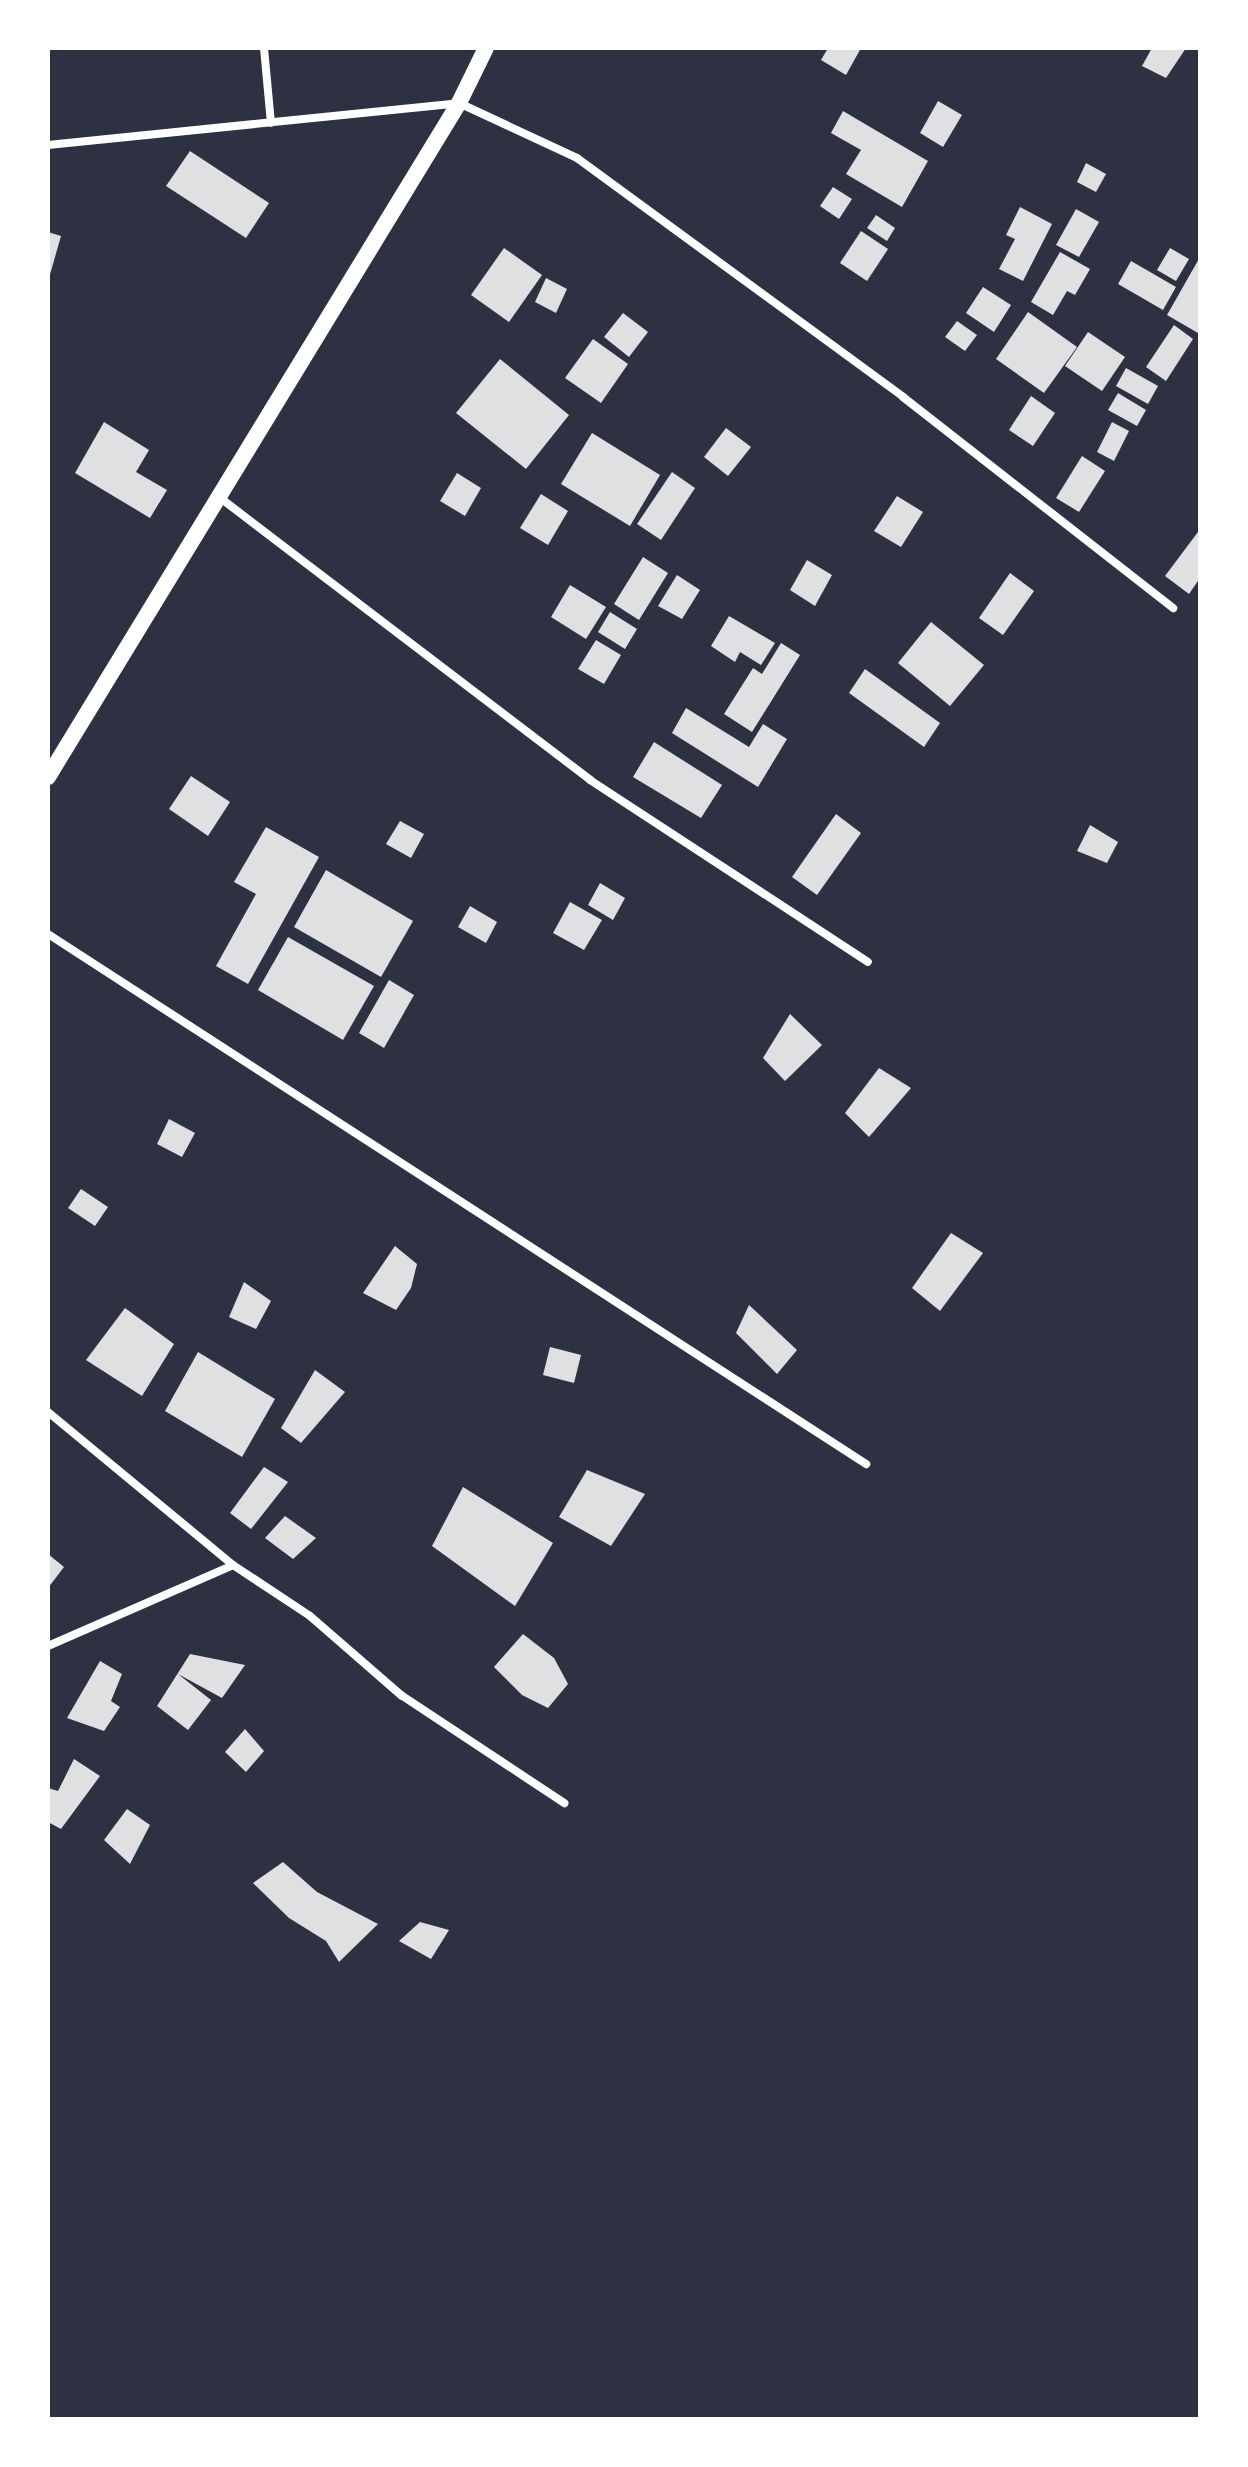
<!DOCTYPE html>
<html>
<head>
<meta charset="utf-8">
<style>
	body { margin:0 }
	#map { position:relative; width:1248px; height:2467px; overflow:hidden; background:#2d3142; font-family:"PT Serif",serif }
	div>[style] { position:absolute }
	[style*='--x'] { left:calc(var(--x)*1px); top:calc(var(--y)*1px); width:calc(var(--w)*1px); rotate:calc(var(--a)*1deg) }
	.building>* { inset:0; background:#e0e0e3 }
	.minor>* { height:8px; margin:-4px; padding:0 4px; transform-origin:4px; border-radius:4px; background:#fff }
	.secondary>* { height:16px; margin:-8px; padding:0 8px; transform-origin:8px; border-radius:8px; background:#fff }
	span { translate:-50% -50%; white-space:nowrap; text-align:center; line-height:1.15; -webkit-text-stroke:6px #fff; paint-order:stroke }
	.frame { position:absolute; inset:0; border:50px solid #fff; pointer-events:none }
</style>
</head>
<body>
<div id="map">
	<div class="building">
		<div style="clip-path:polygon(828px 48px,861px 48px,846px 75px,821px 60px)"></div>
		<div style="clip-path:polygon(1152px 48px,1186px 48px,1166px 78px,1142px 66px)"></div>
		<div style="clip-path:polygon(938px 101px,962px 115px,943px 147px,920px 133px)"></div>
		<div style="clip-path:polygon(843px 111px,928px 161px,902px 207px,846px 174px,861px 150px,831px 133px)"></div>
		<div style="clip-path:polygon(190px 151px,269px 203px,246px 238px,166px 186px)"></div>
		<div style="clip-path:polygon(1086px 163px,1106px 174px,1096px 192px,1077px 182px)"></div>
		<div style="clip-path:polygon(833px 187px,852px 199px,839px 219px,820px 206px)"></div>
		<div style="clip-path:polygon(1020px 207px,1052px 224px,1023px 281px,999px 269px,1015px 239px,1006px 235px)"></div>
		<div style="clip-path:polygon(1076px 209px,1099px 222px,1079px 257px,1056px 245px)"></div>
		<div style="clip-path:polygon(876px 215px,895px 228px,887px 241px,867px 228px)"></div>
		<div style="clip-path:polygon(861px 231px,888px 249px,867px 281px,840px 263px)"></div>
		<div style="clip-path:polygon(48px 232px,61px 236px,49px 278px,48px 277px)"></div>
		<div style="clip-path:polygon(504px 248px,542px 275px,509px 322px,471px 295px)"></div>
		<div style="clip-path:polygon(1170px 248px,1189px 259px,1176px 281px,1157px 270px)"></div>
		<div style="clip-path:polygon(1060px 252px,1090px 269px,1075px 295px,1067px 291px,1053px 315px,1031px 302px)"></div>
		<div style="clip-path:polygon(1200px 257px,1200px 330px,1198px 333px,1167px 315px)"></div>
		<div style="clip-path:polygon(1131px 261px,1176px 287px,1163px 310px,1118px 284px)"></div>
		<div style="clip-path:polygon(546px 278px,567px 289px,556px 313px,535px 302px)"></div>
		<div style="clip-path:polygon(983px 287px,1011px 305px,994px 332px,966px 313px)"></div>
		<div style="clip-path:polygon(1028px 312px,1077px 347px,1044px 393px,996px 359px)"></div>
		<div style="clip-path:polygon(623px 313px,648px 332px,629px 357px,604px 337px)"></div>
		<div style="clip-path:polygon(957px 321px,977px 335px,965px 351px,945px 337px)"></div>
		<div style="clip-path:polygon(1174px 325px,1193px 339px,1166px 381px,1146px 367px)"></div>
		<div style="clip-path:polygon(1088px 332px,1125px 357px,1102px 391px,1065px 366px)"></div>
		<div style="clip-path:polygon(593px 339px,628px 364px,601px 403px,565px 378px)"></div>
		<div style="clip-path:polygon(500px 359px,569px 415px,526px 469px,456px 413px)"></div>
		<div style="clip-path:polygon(1126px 368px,1158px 386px,1148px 404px,1116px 386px)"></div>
		<div style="clip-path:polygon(1118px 393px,1146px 410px,1137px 426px,1108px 410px)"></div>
		<div style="clip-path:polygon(1031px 396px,1055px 413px,1033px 446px,1009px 430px)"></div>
		<div style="clip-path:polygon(104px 422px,149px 450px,136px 472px,167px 490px,150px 518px,75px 473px)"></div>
		<div style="clip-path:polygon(1112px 422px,1129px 431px,1114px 461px,1097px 452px)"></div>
		<div style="clip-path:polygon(726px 428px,751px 447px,728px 476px,704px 457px)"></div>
		<div style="clip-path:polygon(592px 433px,660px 475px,630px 526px,561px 484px)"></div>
		<div style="clip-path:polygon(1082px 456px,1105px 471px,1079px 512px,1056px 498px)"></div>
		<div style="clip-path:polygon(672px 472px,695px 488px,661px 540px,637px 524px)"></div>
		<div style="clip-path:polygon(457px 473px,481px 488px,465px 516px,440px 501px)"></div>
		<div style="clip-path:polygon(541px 494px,568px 511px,548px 545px,520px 528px)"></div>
		<div style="clip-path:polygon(897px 496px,923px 512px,901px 547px,874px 531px)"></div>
		<div style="clip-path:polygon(1198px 532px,1200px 578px,1189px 594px,1165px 576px)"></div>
		<div style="clip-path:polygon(643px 557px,668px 573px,639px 620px,614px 604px)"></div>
		<div style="clip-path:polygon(807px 560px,832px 575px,815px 606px,790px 590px)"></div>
		<div style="clip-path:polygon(1010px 573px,1034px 591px,1003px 635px,979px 618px)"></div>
		<div style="clip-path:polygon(677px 575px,700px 590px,682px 619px,658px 606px)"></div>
		<div style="clip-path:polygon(570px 585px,606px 607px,586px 639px,551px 617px)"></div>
		<div style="clip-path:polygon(610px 612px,637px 629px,625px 649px,598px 632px)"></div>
		<div style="clip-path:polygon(729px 616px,775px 643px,761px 665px,740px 652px,735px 662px,711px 646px)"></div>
		<div style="clip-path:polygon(931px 622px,984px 665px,950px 706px,898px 663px)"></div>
		<div style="clip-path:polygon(596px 640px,621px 655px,604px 684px,578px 669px)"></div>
		<div style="clip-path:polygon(781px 643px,800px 655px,752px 732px,724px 714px,753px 668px,762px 674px)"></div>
		<div style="clip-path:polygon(865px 669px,940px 723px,924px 747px,849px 693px)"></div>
		<div style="clip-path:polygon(686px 708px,749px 747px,763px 724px,787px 739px,758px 787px,672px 733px)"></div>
		<div style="clip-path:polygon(654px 742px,722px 785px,701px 818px,633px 777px)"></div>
		<div style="clip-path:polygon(191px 776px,230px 802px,208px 836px,169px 809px)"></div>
		<div style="clip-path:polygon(836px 814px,861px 833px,817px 895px,792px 877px)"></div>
		<div style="clip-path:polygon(400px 821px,424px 834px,411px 858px,386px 844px)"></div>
		<div style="clip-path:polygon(1090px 825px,1118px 842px,1107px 863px,1077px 851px)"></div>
		<div style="clip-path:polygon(266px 827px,319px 857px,248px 984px,216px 966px,256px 894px,234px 882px)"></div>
		<div style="clip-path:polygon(326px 870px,413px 921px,381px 977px,294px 927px)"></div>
		<div style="clip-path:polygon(600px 883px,625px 898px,613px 920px,588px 905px)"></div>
		<div style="clip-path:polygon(570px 902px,602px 920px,584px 950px,553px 933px)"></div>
		<div style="clip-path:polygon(470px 906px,497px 922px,486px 943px,458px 927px)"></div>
		<div style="clip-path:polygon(288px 937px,374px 986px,343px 1040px,258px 990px)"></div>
		<div style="clip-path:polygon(389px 980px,414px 995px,384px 1048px,359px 1033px)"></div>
		<div style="clip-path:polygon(790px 1014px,822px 1045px,785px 1081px,763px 1058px)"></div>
		<div style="clip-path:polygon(879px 1068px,911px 1088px,869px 1137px,845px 1113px)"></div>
		<div style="clip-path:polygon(169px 1119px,195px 1133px,182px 1157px,157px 1144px)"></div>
		<div style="clip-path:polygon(81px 1189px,108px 1207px,95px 1226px,68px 1208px)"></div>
		<div style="clip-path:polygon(951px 1233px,983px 1253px,940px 1311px,912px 1288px)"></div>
		<div style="clip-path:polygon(395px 1246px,417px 1264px,411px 1288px,396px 1310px,363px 1293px)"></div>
		<div style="clip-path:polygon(244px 1282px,271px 1301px,256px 1329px,229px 1317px)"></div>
		<div style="clip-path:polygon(749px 1305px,797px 1350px,777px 1374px,736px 1333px)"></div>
		<div style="clip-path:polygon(125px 1308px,174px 1344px,142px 1396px,86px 1360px)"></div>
		<div style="clip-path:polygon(550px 1347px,581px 1355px,574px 1383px,543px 1375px)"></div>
		<div style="clip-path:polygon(198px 1352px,275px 1399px,242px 1457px,165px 1411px)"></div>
		<div style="clip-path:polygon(315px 1370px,345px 1392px,301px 1443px,281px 1428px)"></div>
		<div style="clip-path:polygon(264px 1467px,288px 1482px,251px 1529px,230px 1513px)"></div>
		<div style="clip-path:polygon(587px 1470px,645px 1494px,611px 1546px,559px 1517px)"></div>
		<div style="clip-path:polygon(463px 1487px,553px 1543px,515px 1606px,432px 1546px)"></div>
		<div style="clip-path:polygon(285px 1516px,316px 1538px,293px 1559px,265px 1538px)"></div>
		<div style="clip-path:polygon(48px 1554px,64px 1567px,48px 1588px)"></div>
		<div style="clip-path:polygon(523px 1634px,554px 1658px,568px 1684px,548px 1708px,522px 1695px,494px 1667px)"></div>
		<div style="clip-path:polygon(190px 1654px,245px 1665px,222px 1698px,178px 1674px,211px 1700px,188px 1730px,157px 1706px)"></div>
		<div style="clip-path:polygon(100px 1661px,122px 1674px,111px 1701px,120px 1707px,104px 1731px,67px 1718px)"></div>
		<div style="clip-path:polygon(245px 1729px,264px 1751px,246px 1772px,225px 1752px)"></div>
		<div style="clip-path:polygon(74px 1759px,100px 1776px,61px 1829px,48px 1822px,48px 1788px,58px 1791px)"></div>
		<div style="clip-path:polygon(127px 1809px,150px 1825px,130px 1864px,104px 1840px)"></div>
		<div style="clip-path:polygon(283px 1862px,317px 1892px,378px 1924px,339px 1962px,326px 1941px,289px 1918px,253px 1883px)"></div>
		<div style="clip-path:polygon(420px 1922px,449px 1930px,431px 1959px,399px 1941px)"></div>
	</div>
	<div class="minor">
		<div style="--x:264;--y:48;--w:75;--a:84.7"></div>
		<div style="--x:48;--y:145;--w:413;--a:-5.8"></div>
		<div style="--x:459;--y:103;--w:130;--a:25"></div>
		<div style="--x:577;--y:158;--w:404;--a:36.2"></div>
		<div style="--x:903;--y:397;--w:343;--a:38"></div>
		<div style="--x:219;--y:497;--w:467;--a:37.3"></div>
		<div style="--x:590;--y:780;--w:332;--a:33.2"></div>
		<div style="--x:48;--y:934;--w:975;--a:32.94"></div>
		<div style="--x:48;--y:1412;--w:240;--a:39.6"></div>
		<div style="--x:48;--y:1646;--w:202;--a:-23.6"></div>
		<div style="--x:233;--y:1565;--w:92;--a:33.5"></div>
		<div style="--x:310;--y:1616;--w:121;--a:41"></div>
		<div style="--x:401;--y:1695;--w:196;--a:33.5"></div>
	</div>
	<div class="secondary">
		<div style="--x:48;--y:777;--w:789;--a:-58.63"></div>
		<div style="--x:459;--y:103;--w:61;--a:-63.9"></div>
	</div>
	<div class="frame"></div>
</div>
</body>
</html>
